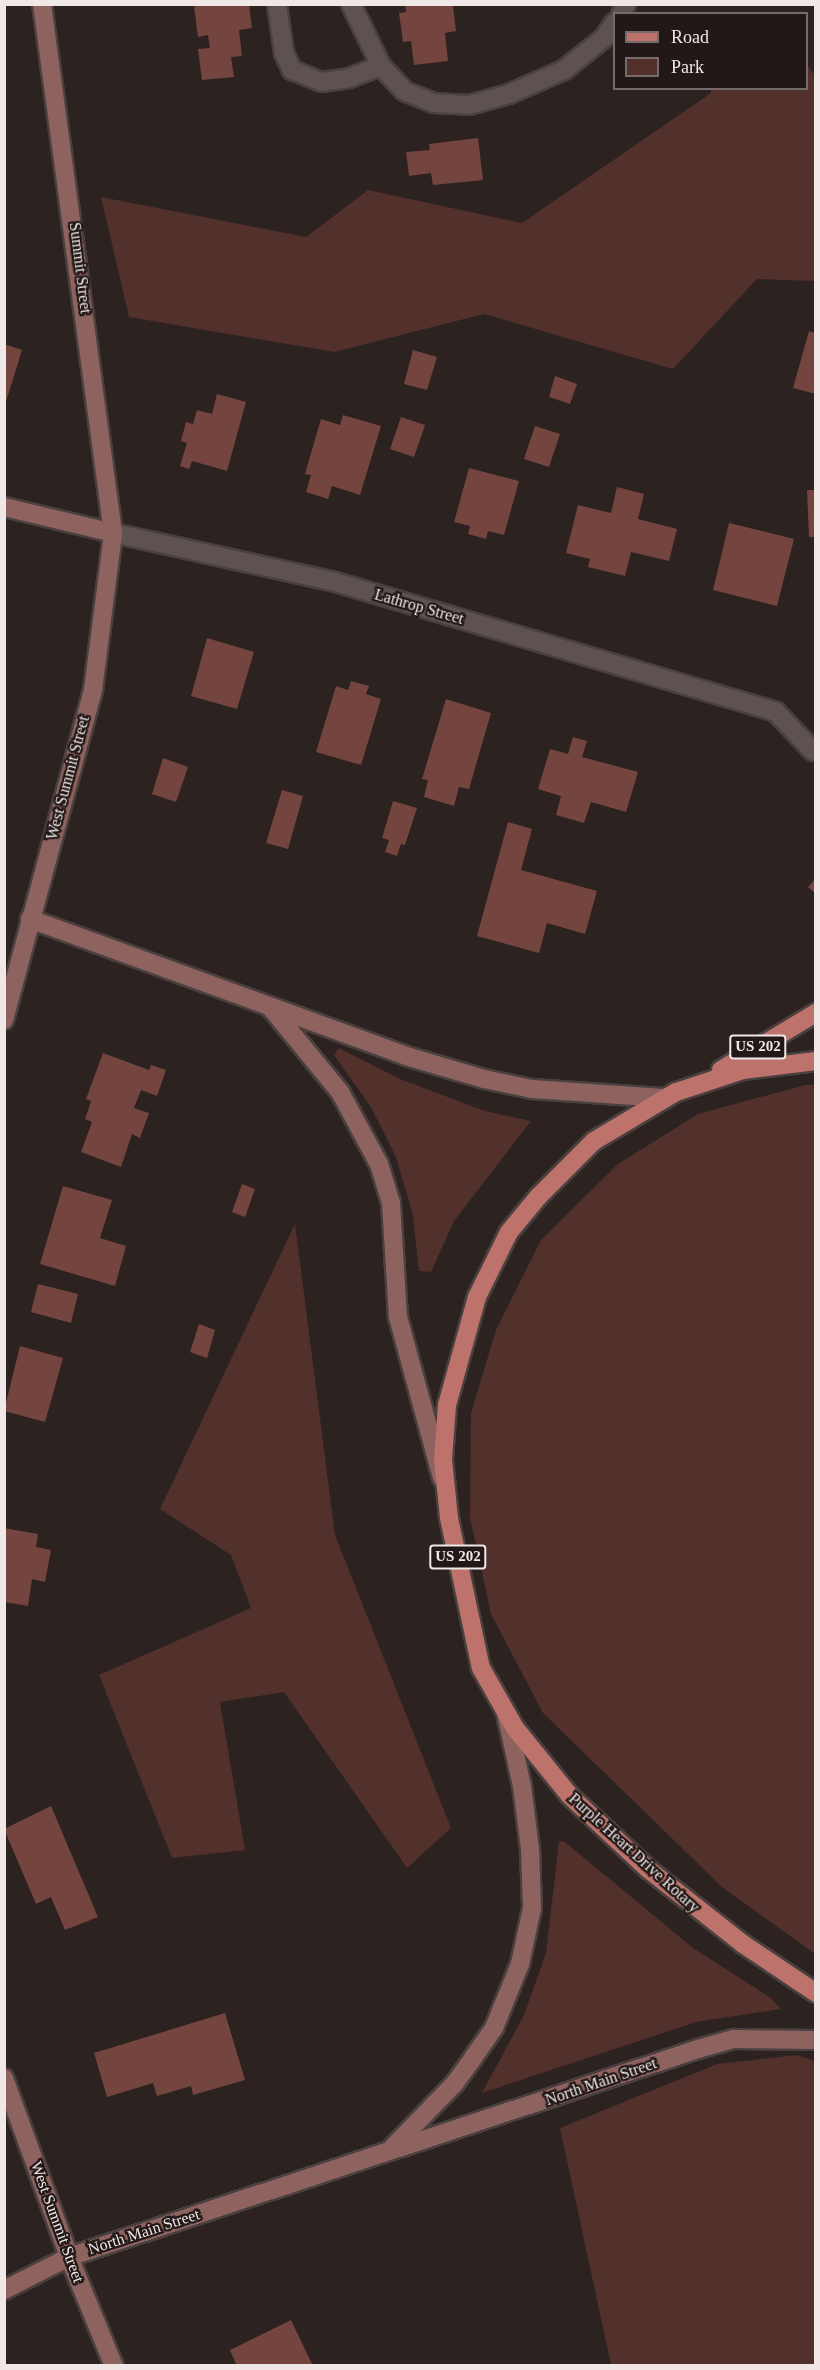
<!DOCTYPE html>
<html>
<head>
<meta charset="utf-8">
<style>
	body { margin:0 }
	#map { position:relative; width:820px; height:2370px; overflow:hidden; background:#2c2220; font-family:Georgia,serif }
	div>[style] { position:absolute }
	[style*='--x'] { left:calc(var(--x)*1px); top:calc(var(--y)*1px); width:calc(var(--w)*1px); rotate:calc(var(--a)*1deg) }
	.green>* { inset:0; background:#52302c }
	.building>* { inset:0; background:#74443f }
	.roads { filter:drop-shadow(2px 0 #49403f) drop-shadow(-2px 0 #49403f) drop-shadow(0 2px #49403f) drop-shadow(0 -2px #49403f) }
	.lane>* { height:18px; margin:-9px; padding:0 9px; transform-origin:9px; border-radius:9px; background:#5e5250 }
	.street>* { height:18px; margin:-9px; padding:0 9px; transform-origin:9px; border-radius:9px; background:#5e5250 }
	.secondary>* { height:18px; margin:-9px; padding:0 9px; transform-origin:9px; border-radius:9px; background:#8e625e }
	.primary>* { height:18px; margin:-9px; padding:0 9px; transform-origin:9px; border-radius:9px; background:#bd736b }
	span { translate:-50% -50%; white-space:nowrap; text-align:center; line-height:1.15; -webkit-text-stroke:4.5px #221817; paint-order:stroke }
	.shield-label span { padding:2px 4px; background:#221817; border:2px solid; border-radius:4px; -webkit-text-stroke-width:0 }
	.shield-label { font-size:15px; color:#efe8e7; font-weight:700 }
	.street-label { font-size:16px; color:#efe8e7 }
	.frame { position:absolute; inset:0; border:6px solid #efe8e7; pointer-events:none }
	.legend { position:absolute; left:613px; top:12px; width:195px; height:78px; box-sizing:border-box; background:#221817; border:2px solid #746b6a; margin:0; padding:8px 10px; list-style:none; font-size:18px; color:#efe8e7 }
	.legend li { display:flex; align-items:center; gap:12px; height:30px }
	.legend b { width:30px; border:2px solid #746b6a }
</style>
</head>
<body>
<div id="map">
	<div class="green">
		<div style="clip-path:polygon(807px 65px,816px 77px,815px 281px,757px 279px,673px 369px,484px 314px,334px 352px,129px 317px,101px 197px,306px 237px,368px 190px,522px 223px,711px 93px,711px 89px,806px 88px)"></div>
		<div style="clip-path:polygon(339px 1048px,400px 1079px,485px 1111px,531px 1121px,454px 1221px,431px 1272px,419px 1271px,413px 1215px,396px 1157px,371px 1107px,334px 1055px)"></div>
		<div style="clip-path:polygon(805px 1085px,816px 1085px,815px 1954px,722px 1887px,543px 1713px,491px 1614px,470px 1518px,471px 1413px,496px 1330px,541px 1240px,618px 1164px,698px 1114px)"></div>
		<div style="clip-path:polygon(295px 1224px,335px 1535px,451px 1828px,407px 1868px,284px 1692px,220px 1702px,245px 1850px,172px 1858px,99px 1675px,251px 1608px,231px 1555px,160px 1509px)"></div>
		<div style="clip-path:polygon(559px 1841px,565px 1842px,693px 1948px,771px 1998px,781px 2009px,696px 2022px,482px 2093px,524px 2015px,546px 1953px)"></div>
		<div style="clip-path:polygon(797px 2055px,815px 2061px,815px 2365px,611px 2365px,560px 2128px,717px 2064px)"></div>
	</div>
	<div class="building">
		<div style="clip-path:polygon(201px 4px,249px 4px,252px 28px,239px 30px,242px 56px,231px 57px,234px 77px,202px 80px,198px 49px,210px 48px,208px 35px,198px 37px,194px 7px)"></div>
		<div style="clip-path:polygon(405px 4px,453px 6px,456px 31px,445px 33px,448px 61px,414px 65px,411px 41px,403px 42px,399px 13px,406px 12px)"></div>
		<div style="clip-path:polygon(478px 138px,483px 180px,433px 185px,431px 173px,409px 176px,406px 152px,430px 150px,429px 144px)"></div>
		<div style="clip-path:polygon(809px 331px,816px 333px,816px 394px,793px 388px)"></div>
		<div style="clip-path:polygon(4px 344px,22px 350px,5px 405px,4px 404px)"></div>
		<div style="clip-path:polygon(413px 350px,437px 357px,427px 390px,404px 384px)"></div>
		<div style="clip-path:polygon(555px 376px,577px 384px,570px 404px,549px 397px)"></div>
		<div style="clip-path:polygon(217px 394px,246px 402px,227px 471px,192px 461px,189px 469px,180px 466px,187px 443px,181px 441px,186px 422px,193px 424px,197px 410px,212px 414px)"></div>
		<div style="clip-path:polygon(343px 415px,381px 426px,360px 495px,332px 486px,328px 499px,306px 492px,311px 475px,305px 474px,321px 419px,340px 425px)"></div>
		<div style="clip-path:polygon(401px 417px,425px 425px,414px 457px,390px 449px)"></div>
		<div style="clip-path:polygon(535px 426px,560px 434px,549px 467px,524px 459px)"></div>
		<div style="clip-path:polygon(469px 468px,519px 481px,504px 535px,488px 531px,486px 539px,468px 534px,470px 526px,454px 522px)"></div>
		<div style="clip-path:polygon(617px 487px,644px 494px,638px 519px,677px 529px,669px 561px,631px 552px,625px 576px,588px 567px,590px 559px,566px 553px,578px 505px,611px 513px)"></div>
		<div style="clip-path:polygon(807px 490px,816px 490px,816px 537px,809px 537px)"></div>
		<div style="clip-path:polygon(729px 523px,794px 539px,777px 606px,713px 590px)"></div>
		<div style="clip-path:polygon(207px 638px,254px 652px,237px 709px,191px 696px)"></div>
		<div style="clip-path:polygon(351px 681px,369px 686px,366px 694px,381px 699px,361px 765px,316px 752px,336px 686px,348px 690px)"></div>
		<div style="clip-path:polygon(446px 699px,491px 713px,469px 789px,459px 787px,454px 806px,424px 797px,428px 780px,422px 779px)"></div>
		<div style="clip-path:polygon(573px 737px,587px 741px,582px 757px,638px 772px,626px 812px,591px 802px,584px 823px,556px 815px,561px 796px,538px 789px,550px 749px,568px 754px)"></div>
		<div style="clip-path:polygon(163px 758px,188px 767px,176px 802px,152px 794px)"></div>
		<div style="clip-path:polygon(282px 790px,303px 796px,288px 849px,266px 843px)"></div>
		<div style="clip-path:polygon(393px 801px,417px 808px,405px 845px,401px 844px,397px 856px,385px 852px,389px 840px,382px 838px)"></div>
		<div style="clip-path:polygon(508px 822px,532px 829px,521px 870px,597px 891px,585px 934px,547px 923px,539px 953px,477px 936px)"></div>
		<div style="clip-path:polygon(816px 878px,816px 894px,808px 887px)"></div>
		<div style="clip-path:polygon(103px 1053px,149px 1070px,151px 1065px,166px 1070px,157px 1096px,141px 1090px,134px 1108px,149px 1113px,140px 1138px,132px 1134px,121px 1167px,81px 1152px,92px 1122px,85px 1119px,91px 1101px,86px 1099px)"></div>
		<div style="clip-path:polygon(242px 1184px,255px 1189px,245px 1217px,232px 1212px)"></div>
		<div style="clip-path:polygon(63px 1186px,112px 1200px,100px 1238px,126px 1246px,115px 1286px,40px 1264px)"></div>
		<div style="clip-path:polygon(38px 1284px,78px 1294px,71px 1323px,31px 1312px)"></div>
		<div style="clip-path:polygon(199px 1324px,215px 1330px,207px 1358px,190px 1352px)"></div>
		<div style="clip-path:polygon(20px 1346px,63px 1358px,45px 1422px,4px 1411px)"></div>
		<div style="clip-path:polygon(4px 1528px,38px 1534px,36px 1547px,51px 1550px,45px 1582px,32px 1579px,28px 1606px,4px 1602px)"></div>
		<div style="clip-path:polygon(51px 1806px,98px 1917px,65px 1930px,51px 1897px,36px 1904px,4px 1829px)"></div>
		<div style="clip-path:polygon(225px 2013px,245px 2080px,193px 2095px,191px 2086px,157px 2096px,153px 2083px,107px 2097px,94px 2053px)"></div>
		<div style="clip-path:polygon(291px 2320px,313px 2366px,237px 2366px,230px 2350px)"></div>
	</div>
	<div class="roads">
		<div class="lane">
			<div style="--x:277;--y:4;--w:49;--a:81.9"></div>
			<div style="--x:284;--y:53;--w:19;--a:65"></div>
			<div style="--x:292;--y:70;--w:32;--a:22"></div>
			<div style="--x:322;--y:82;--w:27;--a:-8"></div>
			<div style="--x:349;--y:78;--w:34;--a:-21"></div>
			<div style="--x:351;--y:4;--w:69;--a:64.2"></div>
			<div style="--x:381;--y:66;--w:34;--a:47"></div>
			<div style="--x:404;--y:91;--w:31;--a:22"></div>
			<div style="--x:433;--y:103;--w:36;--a:3"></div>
			<div style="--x:469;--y:105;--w:41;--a:-15.4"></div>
			<div style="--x:509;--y:94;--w:60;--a:-23.6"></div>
			<div style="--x:564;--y:70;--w:53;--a:-38.8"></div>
			<div style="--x:605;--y:37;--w:17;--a:-57"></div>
			<div style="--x:621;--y:14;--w:11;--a:-63"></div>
		</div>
		<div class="street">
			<div style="--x:113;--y:533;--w:227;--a:12.4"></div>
			<div style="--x:335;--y:582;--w:460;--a:16.4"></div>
			<div style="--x:776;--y:712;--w:54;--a:46.5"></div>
		</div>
		<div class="secondary">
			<div style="--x:4;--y:507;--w:112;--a:13.4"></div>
			<div style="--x:30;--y:919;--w:400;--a:20"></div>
			<div style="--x:406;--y:1056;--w:81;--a:16.4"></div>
			<div style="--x:484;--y:1079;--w:49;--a:11.8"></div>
			<div style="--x:532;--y:1089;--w:132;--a:3.9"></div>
			<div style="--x:271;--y:1008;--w:109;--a:50.6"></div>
			<div style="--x:340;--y:1092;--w:82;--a:61.6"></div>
			<div style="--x:379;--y:1164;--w:41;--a:72.9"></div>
			<div style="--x:391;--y:1203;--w:114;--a:86.5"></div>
			<div style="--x:398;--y:1317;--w:167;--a:74.7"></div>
			<div style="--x:4;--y:1020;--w:342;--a:-74.9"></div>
			<div style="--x:93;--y:690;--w:158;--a:-82.7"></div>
			<div style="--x:113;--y:533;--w:534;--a:-97.64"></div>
			<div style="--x:4;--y:2078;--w:190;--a:70"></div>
			<div style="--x:69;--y:2257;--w:118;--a:67.6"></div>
			<div style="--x:392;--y:2148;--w:91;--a:-45.9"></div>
			<div style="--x:455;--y:2083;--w:31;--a:-54"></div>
			<div style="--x:473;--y:2058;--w:37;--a:-55"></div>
			<div style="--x:494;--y:2028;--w:69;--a:-67.9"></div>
			<div style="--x:520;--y:1964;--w:57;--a:-77.9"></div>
			<div style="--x:532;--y:1908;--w:59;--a:-91.9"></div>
			<div style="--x:530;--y:1849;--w:64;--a:-97.2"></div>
			<div style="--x:522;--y:1786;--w:74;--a:-102.5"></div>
			<div style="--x:4;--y:2290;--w:73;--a:-26.9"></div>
			<div style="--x:69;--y:2257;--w:662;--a:-18.3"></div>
			<div style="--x:698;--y:2049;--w:37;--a:-16"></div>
			<div style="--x:734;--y:2039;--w:82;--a:0.7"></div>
		</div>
		<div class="primary">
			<div style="--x:816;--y:1061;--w:74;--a:173"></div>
			<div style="--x:743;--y:1070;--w:71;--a:161.8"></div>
			<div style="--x:676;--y:1092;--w:96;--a:149.1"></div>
			<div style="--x:594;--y:1141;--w:79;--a:135"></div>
			<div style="--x:538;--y:1197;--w:45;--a:129.6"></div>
			<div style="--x:509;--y:1232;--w:72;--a:116.2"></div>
			<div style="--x:477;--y:1297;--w:112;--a:105.5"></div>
			<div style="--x:447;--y:1405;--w:55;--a:94.2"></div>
			<div style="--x:443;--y:1460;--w:58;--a:84.1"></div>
			<div style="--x:449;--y:1518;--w:153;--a:78"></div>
			<div style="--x:481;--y:1668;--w:69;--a:60.5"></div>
			<div style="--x:515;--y:1728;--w:87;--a:51"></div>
			<div style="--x:570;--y:1796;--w:107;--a:43.1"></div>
			<div style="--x:648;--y:1869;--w:121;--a:38.3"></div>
			<div style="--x:743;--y:1944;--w:88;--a:33.9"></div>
			<div style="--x:721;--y:1070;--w:111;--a:-31"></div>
		</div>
	</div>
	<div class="shield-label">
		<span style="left:758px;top:1047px">US 202</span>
		<span style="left:458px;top:1557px">US 202</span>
	</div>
	<div class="street-label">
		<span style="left:80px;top:268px;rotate:83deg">Summit Street</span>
		<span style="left:419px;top:607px;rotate:16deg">Lathrop Street</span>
		<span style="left:68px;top:778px;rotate:-75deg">West Summit Street</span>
		<span style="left:634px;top:1853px;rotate:42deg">Purple Heart Drive Rotary</span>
		<span style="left:601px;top:2082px;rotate:-19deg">North Main Street</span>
		<span style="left:57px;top:2222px;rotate:70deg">West Summit Street</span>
		<span style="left:144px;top:2232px;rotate:-18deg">North Main Street</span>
	</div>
	<div class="frame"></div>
	<ul class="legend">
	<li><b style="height:8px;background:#bd736b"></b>Road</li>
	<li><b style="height:16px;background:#52302c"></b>Park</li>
	</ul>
</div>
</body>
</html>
